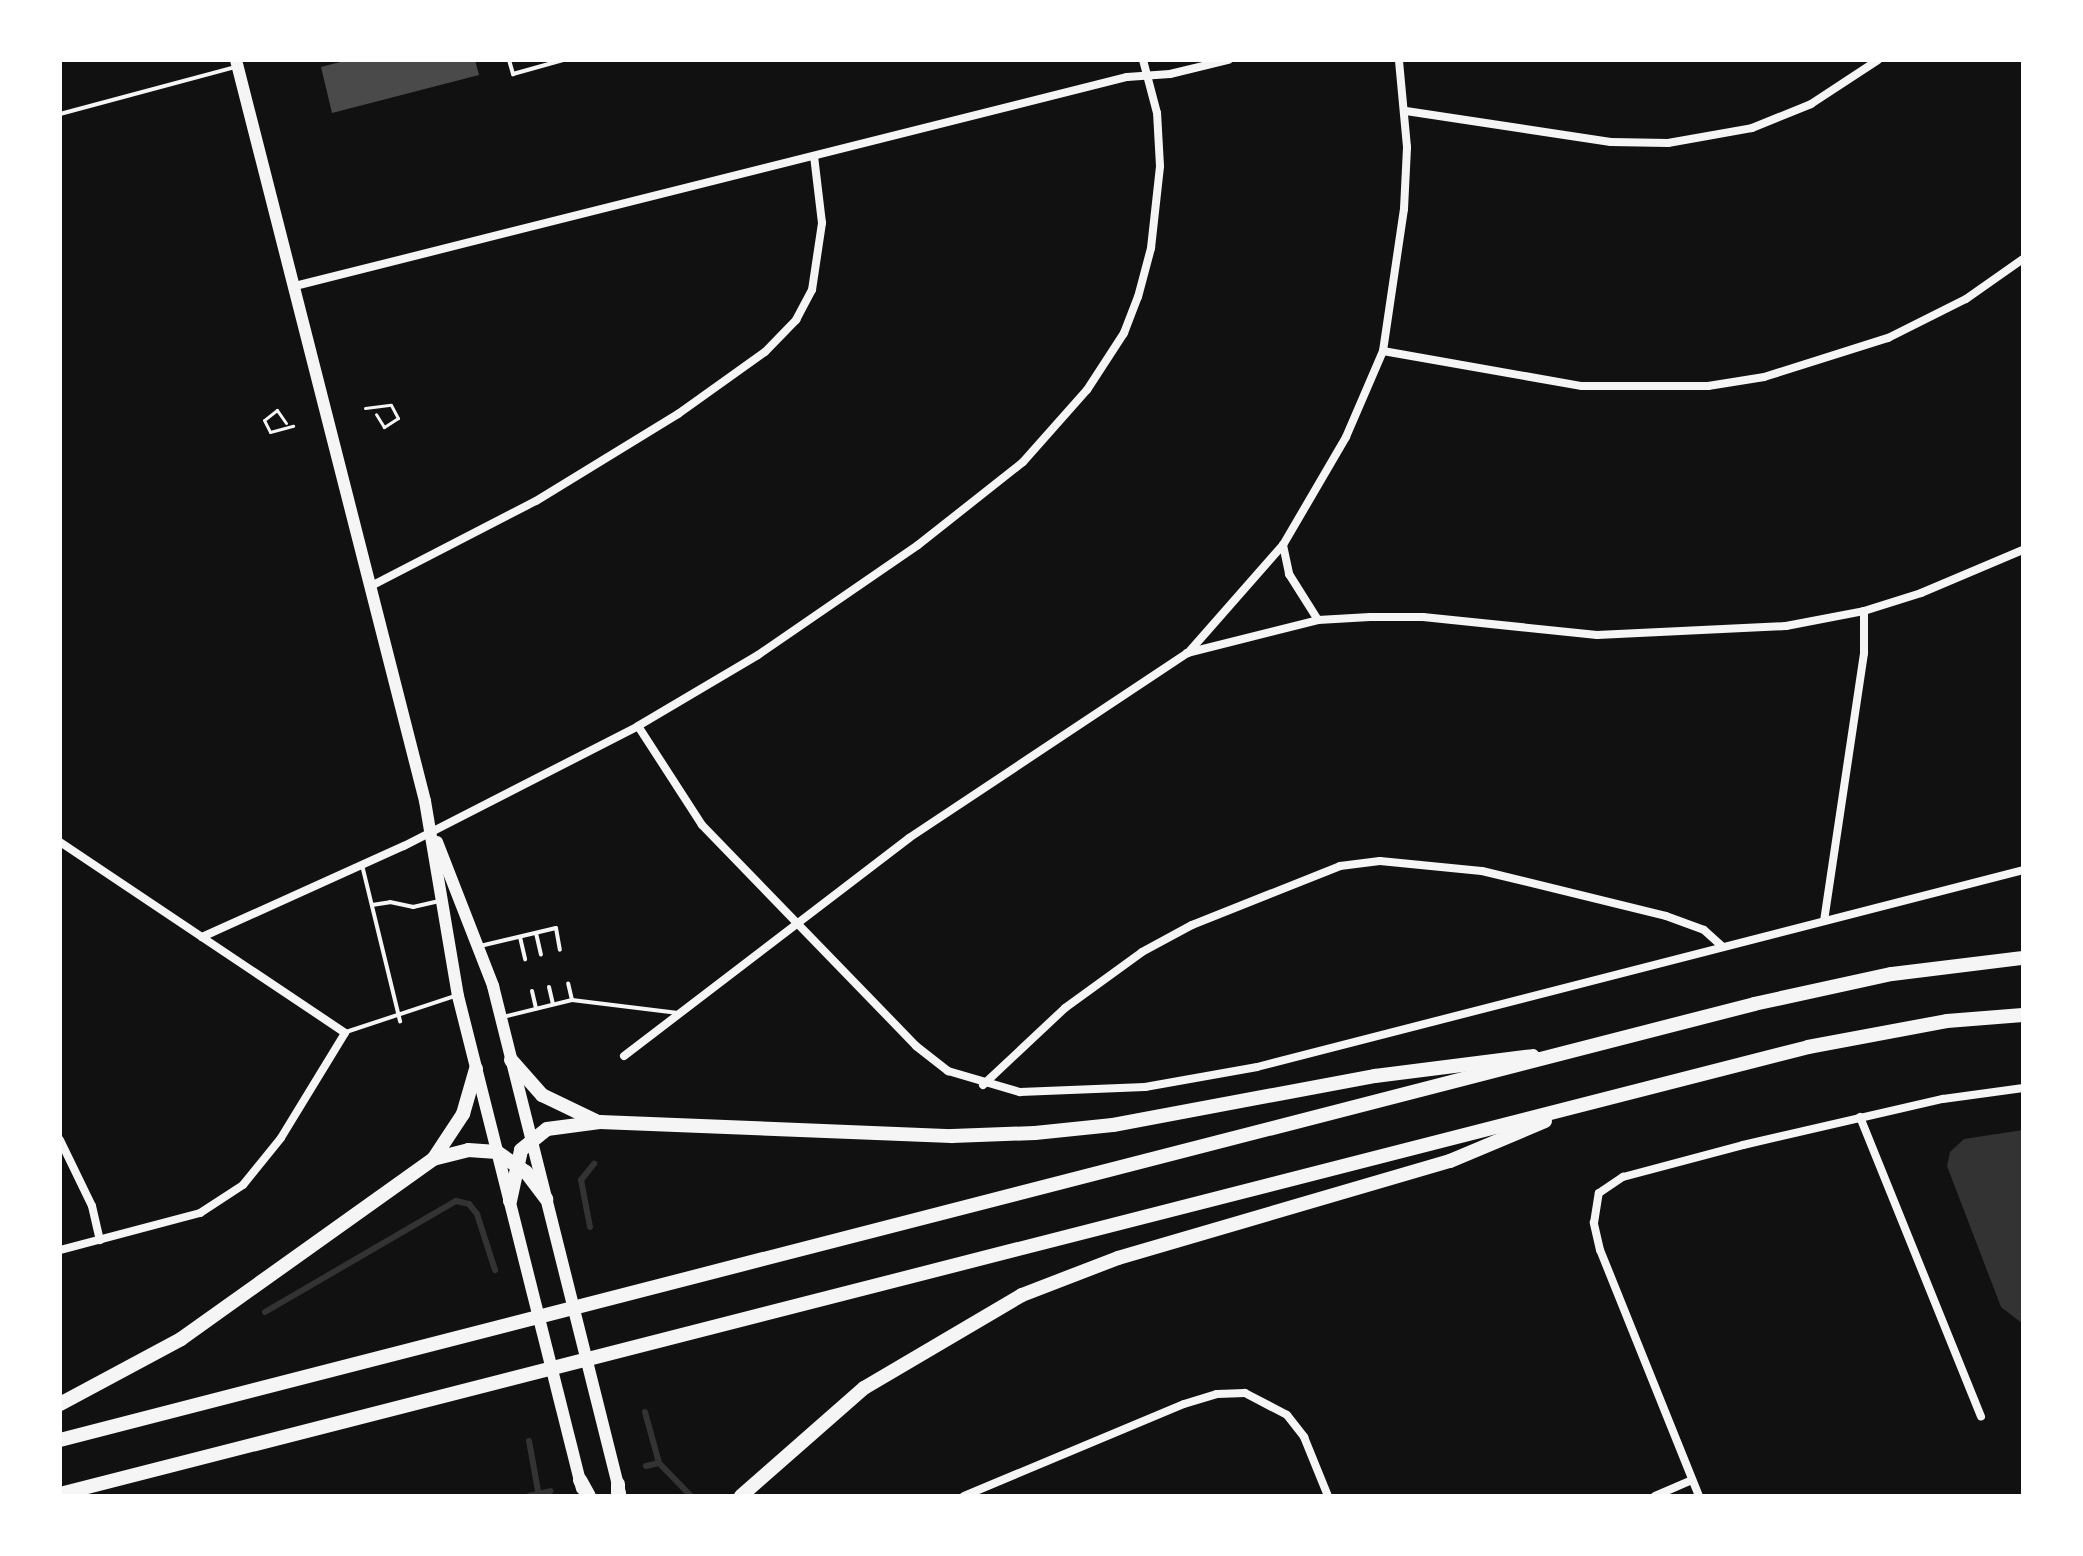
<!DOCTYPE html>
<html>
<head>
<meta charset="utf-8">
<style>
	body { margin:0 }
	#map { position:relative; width:2083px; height:1556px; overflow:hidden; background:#111; font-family:Signika,sans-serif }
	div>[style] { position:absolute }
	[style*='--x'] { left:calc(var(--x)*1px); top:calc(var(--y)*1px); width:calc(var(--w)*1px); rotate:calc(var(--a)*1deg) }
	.water>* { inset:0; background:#333 }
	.stream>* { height:6px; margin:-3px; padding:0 3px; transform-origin:3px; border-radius:3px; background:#333 }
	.building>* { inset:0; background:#4a4a4a }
	.path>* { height:3px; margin:-1.5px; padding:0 1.5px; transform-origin:1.5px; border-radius:1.5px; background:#f5f5f5 }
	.service>* { height:4px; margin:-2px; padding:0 2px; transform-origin:2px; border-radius:2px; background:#f5f5f5 }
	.minor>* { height:8px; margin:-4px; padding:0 4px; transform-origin:4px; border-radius:4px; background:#f5f5f5 }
	.primary>* { height:12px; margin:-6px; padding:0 6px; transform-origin:6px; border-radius:6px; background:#f5f5f5 }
	.motorway>* { height:14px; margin:-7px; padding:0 7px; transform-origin:7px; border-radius:7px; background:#f5f5f5 }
	span { translate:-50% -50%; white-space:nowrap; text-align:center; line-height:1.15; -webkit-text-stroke:6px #fff; paint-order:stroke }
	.frame { position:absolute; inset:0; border:62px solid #fff; pointer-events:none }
</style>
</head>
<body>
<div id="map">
	<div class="water">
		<div style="clip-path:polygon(2023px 1130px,2023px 1324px,2001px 1307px,1947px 1166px,1950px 1152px,1964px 1139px)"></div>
	</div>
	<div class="stream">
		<div style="--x:590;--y:1227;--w:48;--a:-100.8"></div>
		<div style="--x:581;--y:1180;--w:21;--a:-51"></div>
		<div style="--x:265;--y:1312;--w:221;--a:-30.2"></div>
		<div style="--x:456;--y:1201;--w:13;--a:13"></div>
		<div style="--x:469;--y:1204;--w:13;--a:51"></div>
		<div style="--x:477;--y:1214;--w:59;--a:72.2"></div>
		<div style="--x:645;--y:1412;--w:53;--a:74.6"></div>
		<div style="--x:659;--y:1463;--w:46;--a:45.9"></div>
		<div style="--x:529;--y:1441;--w:56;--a:79.7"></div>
		<div style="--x:646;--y:1466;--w:13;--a:-13"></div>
		<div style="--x:529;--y:1496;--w:22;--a:-13"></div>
	</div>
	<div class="building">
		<div style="clip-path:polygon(348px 60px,475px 60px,479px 75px,332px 113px,321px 67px)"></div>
	</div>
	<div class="path">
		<div style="--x:365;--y:408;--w:26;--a:-7"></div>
		<div style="--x:391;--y:405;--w:15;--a:62"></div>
		<div style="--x:398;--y:418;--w:17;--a:147"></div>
		<div style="--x:384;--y:427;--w:15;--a:-122"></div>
		<div style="--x:286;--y:423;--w:16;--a:-125"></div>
		<div style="--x:277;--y:410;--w:16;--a:142"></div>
		<div style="--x:264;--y:420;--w:13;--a:63"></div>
		<div style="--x:270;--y:432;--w:24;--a:-15"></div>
	</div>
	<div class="service">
		<div style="--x:60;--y:60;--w:1;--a:0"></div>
		<div style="--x:509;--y:60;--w:15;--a:74"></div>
		<div style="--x:513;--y:74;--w:52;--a:-15.6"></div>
		<div style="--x:60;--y:114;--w:181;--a:-15"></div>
		<div style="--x:362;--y:865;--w:161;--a:76.3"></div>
		<div style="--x:372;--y:905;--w:18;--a:-9"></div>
		<div style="--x:390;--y:902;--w:24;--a:12"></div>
		<div style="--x:413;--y:907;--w:27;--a:-13"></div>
		<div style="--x:536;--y:933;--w:22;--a:77"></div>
		<div style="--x:520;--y:937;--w:23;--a:77"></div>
		<div style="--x:480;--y:946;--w:78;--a:-13.3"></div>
		<div style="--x:556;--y:928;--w:22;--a:80"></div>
		<div style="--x:549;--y:987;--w:17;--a:77"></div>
		<div style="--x:532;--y:991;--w:18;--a:77"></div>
		<div style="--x:572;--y:1000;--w:107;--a:7"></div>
		<div style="--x:503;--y:1017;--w:71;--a:-13.8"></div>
		<div style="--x:572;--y:1000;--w:17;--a:-103"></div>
		<div style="--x:346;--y:1032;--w:115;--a:-18.3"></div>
	</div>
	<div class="minor">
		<div style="--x:1406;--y:111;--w:207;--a:8.6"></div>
		<div style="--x:1611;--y:142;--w:57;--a:1"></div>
		<div style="--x:1668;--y:143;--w:85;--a:-10.1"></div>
		<div style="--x:1752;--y:128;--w:64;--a:-22.1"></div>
		<div style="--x:1811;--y:104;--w:80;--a:-33.3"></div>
		<div style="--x:295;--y:286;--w:858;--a:-14.1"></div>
		<div style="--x:1127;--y:77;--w:43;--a:-4"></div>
		<div style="--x:1170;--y:74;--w:60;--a:-13.6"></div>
		<div style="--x:1383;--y:351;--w:202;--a:10"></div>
		<div style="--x:1582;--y:386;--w:126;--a:0"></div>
		<div style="--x:1708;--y:386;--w:57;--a:-9.1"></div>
		<div style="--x:1764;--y:377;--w:130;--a:-17.5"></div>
		<div style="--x:1888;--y:338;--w:87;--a:-26.6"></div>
		<div style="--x:1966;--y:299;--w:70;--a:-35.1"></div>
		<div style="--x:1283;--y:545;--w:30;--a:78"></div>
		<div style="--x:1289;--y:574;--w:54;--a:57.8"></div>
		<div style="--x:373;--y:585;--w:183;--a:-27.3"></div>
		<div style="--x:536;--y:501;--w:167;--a:-31.5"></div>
		<div style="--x:678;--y:414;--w:107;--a:-35.5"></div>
		<div style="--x:765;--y:352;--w:45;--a:-45.9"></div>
		<div style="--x:796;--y:320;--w:34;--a:-62"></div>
		<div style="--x:812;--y:290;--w:68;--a:-81.5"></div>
		<div style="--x:822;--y:223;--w:67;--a:-96.8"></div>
		<div style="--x:1188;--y:653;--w:144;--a:-48.7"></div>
		<div style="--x:1283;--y:545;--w:125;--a:-59.7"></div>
		<div style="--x:1346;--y:437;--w:94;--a:-66.7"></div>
		<div style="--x:1383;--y:351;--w:144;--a:-81.6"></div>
		<div style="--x:1404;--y:209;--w:62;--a:-87.2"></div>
		<div style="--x:1407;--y:147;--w:87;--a:-95.3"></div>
		<div style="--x:638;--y:726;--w:118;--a:57.1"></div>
		<div style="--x:702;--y:825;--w:308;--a:45.9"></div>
		<div style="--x:916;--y:1046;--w:41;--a:38"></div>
		<div style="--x:948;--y:1071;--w:75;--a:16.3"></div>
		<div style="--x:1020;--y:1092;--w:125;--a:-2.3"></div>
		<div style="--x:1145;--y:1087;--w:114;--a:-10.1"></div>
		<div style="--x:1257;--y:1067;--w:791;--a:-14.42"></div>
		<div style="--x:60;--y:842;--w:343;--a:33.8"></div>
		<div style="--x:345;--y:1033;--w:123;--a:121.4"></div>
		<div style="--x:281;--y:1138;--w:60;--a:129"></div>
		<div style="--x:243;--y:1185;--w:51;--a:146.9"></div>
		<div style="--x:200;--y:1213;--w:145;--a:165.2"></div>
		<div style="--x:1824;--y:921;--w:271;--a:-81.5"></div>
		<div style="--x:1864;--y:653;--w:42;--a:-90"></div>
		<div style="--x:202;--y:937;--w:222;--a:-24.3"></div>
		<div style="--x:404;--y:846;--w:263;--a:-27.1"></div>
		<div style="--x:638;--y:726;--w:139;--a:-30.6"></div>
		<div style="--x:758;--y:655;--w:194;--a:-34.5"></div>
		<div style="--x:918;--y:545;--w:134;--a:-38.3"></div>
		<div style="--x:1023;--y:462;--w:96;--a:-48.4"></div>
		<div style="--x:1087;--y:390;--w:68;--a:-57"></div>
		<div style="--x:1124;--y:333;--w:39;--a:-69"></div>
		<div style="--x:1138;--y:297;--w:51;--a:-75.1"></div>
		<div style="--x:1151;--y:248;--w:82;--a:-83.7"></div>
		<div style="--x:1160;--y:166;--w:53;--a:-93.2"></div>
		<div style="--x:1157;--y:113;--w:55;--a:-104.8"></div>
		<div style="--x:624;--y:1056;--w:359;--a:-37.4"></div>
		<div style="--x:909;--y:838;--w:334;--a:-33.6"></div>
		<div style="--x:1187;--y:653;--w:135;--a:-14.1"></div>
		<div style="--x:1318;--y:620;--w:52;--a:-3.3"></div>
		<div style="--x:1370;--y:617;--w:53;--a:0"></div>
		<div style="--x:1423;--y:617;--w:175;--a:5.9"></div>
		<div style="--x:1597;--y:635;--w:189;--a:-2.7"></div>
		<div style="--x:1786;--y:626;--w:79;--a:-10.9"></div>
		<div style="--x:1864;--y:611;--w:60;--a:-17.5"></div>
		<div style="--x:1921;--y:593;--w:111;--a:-22.9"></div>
		<div style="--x:983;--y:1085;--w:112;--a:-43.2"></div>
		<div style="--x:1065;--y:1008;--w:95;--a:-36"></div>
		<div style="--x:1142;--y:952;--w:57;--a:-28.4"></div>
		<div style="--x:1192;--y:925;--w:159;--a:-21.7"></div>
		<div style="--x:1340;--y:866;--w:40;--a:-7.1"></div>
		<div style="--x:1380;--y:861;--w:102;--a:5.6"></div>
		<div style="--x:1482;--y:871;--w:189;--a:13.7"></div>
		<div style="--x:1666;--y:916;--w:40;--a:20.2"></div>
		<div style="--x:1704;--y:930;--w:25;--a:42"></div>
		<div style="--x:1860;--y:1117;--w:323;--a:68"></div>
		<div style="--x:60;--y:1140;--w:73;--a:64.1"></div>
		<div style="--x:92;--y:1206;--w:35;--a:77"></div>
		<div style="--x:964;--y:1496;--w:238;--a:-22.7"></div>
		<div style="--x:1184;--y:1404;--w:34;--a:-17"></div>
		<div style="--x:1217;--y:1394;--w:28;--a:-2"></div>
		<div style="--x:1245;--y:1393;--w:47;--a:27.6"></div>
		<div style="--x:1287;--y:1415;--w:28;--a:52"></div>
		<div style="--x:1304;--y:1437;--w:64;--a:67.9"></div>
		<div style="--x:1655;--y:1496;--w:40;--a:-23.4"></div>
		<div style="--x:1699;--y:1496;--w:265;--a:-111.9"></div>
		<div style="--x:1600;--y:1250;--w:28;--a:-103"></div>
		<div style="--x:1594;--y:1223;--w:30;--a:-81"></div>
		<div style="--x:1599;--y:1193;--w:29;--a:-34"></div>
		<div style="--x:1623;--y:1177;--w:124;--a:-14.9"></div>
		<div style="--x:1743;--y:1145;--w:205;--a:-13"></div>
		<div style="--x:1943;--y:1099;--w:81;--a:-7.8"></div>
	</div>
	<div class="primary">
		<div style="--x:236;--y:60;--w:765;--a:75.69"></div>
		<div style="--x:425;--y:801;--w:198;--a:80.4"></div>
		<div style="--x:458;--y:996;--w:508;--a:75.88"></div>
		<div style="--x:437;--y:842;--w:155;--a:68.7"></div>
		<div style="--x:493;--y:986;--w:523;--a:75.94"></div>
	</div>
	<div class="motorway">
		<div style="--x:511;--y:1060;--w:47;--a:48.5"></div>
		<div style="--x:542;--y:1095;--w:60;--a:25.7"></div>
		<div style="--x:434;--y:1158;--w:53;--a:-56.6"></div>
		<div style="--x:463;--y:1114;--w:47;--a:-73.9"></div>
		<div style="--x:510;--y:1201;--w:52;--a:-77.8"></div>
		<div style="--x:521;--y:1150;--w:33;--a:-39"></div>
		<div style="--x:547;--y:1129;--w:53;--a:-7.5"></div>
		<div style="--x:600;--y:1122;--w:352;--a:2.3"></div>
		<div style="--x:952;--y:1136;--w:83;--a:-2.1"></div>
		<div style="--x:1035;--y:1133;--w:78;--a:-5.9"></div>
		<div style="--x:1113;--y:1125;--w:267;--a:-10.6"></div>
		<div style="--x:1375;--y:1076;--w:159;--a:-7.2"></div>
		<div style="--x:60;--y:1404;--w:137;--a:-28.2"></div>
		<div style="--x:181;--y:1339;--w:310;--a:-35.5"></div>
		<div style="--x:433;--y:1159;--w:36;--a:-14"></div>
		<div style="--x:468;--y:1150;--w:29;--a:4"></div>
		<div style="--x:497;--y:1152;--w:35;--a:35"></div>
		<div style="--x:526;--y:1172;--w:34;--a:53"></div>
		<div style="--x:60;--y:1440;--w:1749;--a:-14.43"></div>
		<div style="--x:1754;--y:1004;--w:141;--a:-12.3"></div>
		<div style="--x:1892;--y:974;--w:132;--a:-7"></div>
		<div style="--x:580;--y:1480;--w:18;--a:61"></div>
		<div style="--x:60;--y:1494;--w:1804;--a:-14.34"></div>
		<div style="--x:1808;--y:1047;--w:141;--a:-10.6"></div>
		<div style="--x:1947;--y:1021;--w:76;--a:-4.5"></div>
		<div style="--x:618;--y:1496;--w:12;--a:-90"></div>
		<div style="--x:741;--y:1496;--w:164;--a:-41.3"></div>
		<div style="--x:864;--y:1388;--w:183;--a:-30.5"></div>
		<div style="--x:1022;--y:1295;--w:103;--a:-21.1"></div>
		<div style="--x:1118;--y:1258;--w:346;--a:-16.3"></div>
		<div style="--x:1450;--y:1161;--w:103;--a:-22.8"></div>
	</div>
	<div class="frame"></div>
</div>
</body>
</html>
